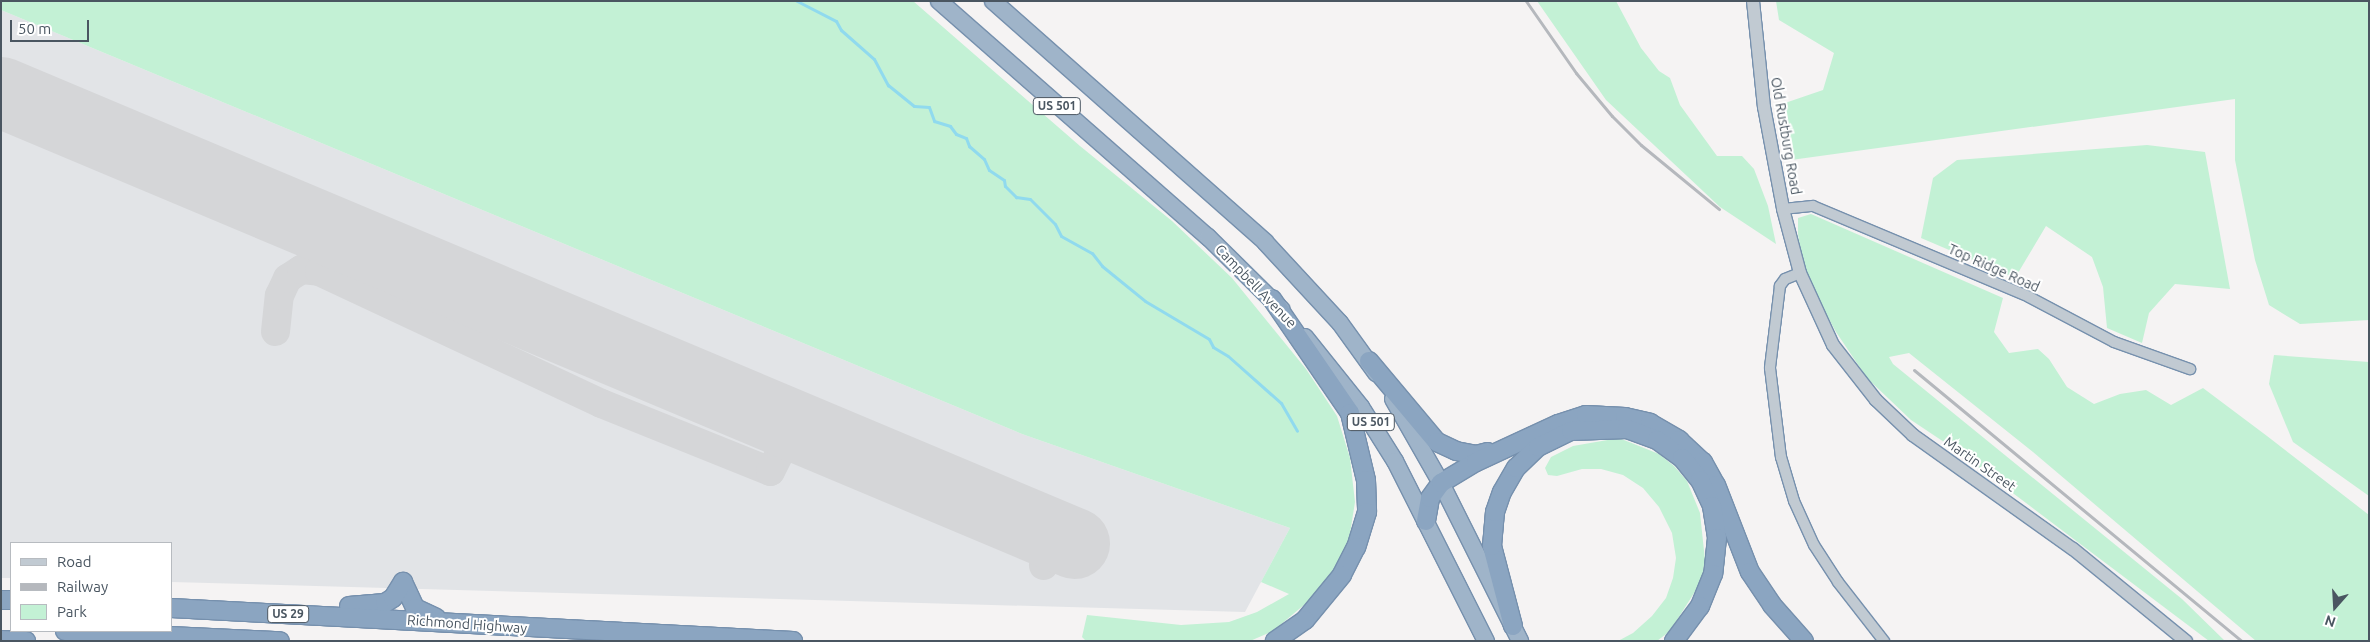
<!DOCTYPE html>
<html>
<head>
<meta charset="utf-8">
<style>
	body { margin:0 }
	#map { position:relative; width:2370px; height:642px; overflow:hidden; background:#f5f3f3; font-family:Ubuntu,sans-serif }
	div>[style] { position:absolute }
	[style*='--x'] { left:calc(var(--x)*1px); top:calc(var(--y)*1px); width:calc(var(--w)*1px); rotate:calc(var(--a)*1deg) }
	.airport>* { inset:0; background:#e2e4e7 }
	.green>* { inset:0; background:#c3f1d5 }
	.stream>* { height:3px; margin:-1.5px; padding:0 1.5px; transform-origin:1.5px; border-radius:1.5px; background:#90daee }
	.taxiway>* { height:29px; margin:-14.5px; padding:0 14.5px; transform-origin:14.5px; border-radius:14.5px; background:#d5d6d8 }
	.runway>* { height:71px; margin:-35.5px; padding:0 35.5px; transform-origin:35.5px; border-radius:35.5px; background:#d5d6d8 }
	.roads { filter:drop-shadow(1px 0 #7690ad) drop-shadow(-1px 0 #7690ad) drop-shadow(0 1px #7690ad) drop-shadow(0 -1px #7690ad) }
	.minor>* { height:10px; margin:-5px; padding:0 5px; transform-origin:5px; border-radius:5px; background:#c1cad2 }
	.tertiary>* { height:12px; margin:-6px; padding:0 6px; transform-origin:6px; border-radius:6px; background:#c1cad2 }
	.trunk>* { height:16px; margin:-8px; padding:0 8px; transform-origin:8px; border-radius:8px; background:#9fb4c9 }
	.motorway>* { height:18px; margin:-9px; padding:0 9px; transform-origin:9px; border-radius:9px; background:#8ba5c1 }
	.rail>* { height:3px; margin:-1.5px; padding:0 1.5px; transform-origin:1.5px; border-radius:1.5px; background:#b5b8bd }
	span { translate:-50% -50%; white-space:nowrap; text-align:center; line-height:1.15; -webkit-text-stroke:4px #fff; paint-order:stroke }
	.shield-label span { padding:1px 4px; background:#fff; border:1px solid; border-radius:4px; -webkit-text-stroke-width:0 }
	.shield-label { font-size:12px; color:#4a5661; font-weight:700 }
	.street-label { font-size:14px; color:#4a5661 }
	.frame { position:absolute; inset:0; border:2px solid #4a5661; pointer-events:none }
	.legend { position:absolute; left:10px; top:542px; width:162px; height:90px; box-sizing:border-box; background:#fff; border:1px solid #b7bbc0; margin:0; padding:6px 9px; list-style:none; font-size:15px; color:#4a5661 }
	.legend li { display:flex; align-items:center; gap:10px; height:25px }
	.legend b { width:25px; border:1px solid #b7bbc0 }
	.north { position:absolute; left:2310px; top:582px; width:50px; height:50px; -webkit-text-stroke:4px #fff; paint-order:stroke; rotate:199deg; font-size:14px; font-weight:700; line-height:20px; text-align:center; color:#4a5661 }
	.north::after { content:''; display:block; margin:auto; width:18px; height:22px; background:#4a5661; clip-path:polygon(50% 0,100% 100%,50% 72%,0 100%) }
	.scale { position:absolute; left:10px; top:20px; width:79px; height:22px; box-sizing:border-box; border:2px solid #4a5661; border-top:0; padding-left:6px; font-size:15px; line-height:18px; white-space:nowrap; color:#4a5661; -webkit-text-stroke:4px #fff; paint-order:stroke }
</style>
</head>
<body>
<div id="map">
	<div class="airport">
		<div style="clip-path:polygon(1px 10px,1022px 434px,1290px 528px,1245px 612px,171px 582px,171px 543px,11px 543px,11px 578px,1px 578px)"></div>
	</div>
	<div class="green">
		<div style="clip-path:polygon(1px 1px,913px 1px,1080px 146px,1172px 221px,1232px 278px,1306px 369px,1337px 416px,1350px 458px,1355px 502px,1349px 540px,1336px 567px,1311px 599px,1273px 631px,1250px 641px,1086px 641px,1082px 637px,1087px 615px,1181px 625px,1229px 622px,1257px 612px,1289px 594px,1261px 582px,1290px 528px,1022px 434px,1px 10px)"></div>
		<div style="clip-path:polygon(1537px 1px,1616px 1px,1641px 48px,1659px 71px,1670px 78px,1680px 105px,1717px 156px,1742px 156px,1754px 169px,1768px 206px,1776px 244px,1720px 207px,1606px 100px)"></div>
		<div style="clip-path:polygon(1776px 1px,2369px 1px,2369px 320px,2300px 324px,2269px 305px,2255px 260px,2235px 160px,2235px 99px,1791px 160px,1785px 103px,1823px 90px,1834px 53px,1779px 20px)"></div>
		<div style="clip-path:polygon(2147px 145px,2205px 152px,2230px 289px,2175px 284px,2149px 313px,2142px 343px,2107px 328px,2103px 287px,2092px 257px,2046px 226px,2015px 278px,1921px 238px,1933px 178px,1957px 160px)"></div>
		<div style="clip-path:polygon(1811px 214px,2003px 298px,1994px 332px,2009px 353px,2038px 349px,2049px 359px,2067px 387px,2094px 404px,2120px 394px,2146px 390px,2171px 405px,2203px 388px,2267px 436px,2369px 515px,2369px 641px,2256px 641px,2033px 452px,1909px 353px,1889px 357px,1893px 364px,2182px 599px,2225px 641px,2209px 641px,1953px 448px,1911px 420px,1867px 378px,1836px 332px,1810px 284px,1803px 265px,1798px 234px,1798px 218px)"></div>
		<div style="clip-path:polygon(2274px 355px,2369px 362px,2369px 496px,2293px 442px,2269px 384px)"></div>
		<div style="clip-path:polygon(1619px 438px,1659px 454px,1674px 466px,1687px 481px,1700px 513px,1705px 560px,1701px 582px,1670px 631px,1657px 641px,1618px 641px,1633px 633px,1652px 616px,1666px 598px,1673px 578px,1676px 558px,1672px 533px,1659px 507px,1643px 488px,1623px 475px,1601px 469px,1582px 469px,1557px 476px,1548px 475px,1545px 468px,1551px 457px,1573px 446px)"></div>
	</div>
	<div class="stream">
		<div style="--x:797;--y:1;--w:44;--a:27.1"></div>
		<div style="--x:836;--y:21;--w:10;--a:61"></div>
		<div style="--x:841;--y:30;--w:44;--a:41.3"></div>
		<div style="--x:874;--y:59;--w:30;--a:62"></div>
		<div style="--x:888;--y:85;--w:33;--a:39"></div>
		<div style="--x:914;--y:106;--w:15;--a:4"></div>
		<div style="--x:929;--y:107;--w:15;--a:70"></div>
		<div style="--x:934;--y:121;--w:17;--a:17"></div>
		<div style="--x:950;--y:126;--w:10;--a:53"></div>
		<div style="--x:956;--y:134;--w:11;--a:22"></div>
		<div style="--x:966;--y:138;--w:9;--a:69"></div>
		<div style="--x:969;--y:146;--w:20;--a:41"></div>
		<div style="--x:984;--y:159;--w:12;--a:66"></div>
		<div style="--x:989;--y:170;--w:18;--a:34"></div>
		<div style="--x:1004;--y:180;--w:6;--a:81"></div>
		<div style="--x:1005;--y:186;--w:16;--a:45"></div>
		<div style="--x:1016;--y:197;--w:14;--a:8"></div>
		<div style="--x:1030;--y:199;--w:35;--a:45"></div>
		<div style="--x:1055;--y:224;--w:13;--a:63"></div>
		<div style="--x:1061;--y:236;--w:35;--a:29"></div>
		<div style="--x:1092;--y:253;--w:16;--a:52"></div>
		<div style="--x:1102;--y:266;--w:55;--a:39.1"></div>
		<div style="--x:1145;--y:301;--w:74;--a:30.7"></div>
		<div style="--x:1209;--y:339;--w:9;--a:63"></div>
		<div style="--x:1213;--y:347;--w:17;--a:31"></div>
		<div style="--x:1228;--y:356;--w:71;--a:41.6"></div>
		<div style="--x:1281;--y:403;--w:32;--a:60"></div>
	</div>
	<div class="taxiway">
		<div style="--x:301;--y:269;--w:36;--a:-19"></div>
		<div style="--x:335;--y:257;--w:13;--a:-58"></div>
		<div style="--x:342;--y:246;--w:24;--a:-132"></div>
		<div style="--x:275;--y:331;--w:36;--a:-84"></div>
		<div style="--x:279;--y:295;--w:19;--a:-65"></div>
		<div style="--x:287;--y:278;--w:17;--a:-33"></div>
		<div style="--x:301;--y:269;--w:18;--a:6"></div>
		<div style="--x:319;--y:271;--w:311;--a:25.1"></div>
		<div style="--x:601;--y:403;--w:182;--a:21.9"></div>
		<div style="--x:770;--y:471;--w:51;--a:-63.4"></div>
		<div style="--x:1043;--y:565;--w:33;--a:-67"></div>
	</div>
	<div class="runway">
		<div style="--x:1;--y:92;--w:1164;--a:22.8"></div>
	</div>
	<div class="roads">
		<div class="minor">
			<div style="--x:1783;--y:209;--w:30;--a:-6"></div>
			<div style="--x:1813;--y:206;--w:234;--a:22.8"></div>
			<div style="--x:2029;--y:297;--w:96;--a:27.9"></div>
			<div style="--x:2114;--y:342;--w:81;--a:19.6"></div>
			<div style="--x:1800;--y:273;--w:16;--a:158"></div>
			<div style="--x:1785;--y:279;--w:9;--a:126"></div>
			<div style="--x:1780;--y:286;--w:83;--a:97"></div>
			<div style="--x:1770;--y:368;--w:90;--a:83"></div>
			<div style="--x:1781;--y:457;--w:46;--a:73.5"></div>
			<div style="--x:1794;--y:501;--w:48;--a:65.6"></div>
			<div style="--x:1814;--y:545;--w:44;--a:57"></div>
			<div style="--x:1838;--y:582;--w:75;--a:52.1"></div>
		</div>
		<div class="tertiary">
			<div style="--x:1753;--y:1;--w:107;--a:84.1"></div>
			<div style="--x:1764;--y:107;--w:104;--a:79.4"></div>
			<div style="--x:1783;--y:209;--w:66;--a:75.1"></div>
			<div style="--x:1800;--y:273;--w:79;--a:65.4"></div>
			<div style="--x:1833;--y:345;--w:70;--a:52"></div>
			<div style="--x:1876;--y:400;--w:51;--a:43.4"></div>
			<div style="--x:1913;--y:435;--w:196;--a:35.5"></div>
			<div style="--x:2073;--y:549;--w:146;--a:39.2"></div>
		</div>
		<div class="trunk">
			<div style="--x:939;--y:1;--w:358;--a:41.3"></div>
			<div style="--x:1208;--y:237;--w:103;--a:44.6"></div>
			<div style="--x:993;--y:1;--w:363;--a:41.5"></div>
			<div style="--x:1265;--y:242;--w:110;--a:47.2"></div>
			<div style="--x:1340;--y:323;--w:62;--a:54.2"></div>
			<div style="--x:1305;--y:337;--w:90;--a:51.3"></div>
			<div style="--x:1361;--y:407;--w:64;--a:57.8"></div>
			<div style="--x:1395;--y:461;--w:202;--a:63.2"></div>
			<div style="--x:1393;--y:399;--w:97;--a:60.3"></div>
			<div style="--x:1441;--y:483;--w:177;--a:63.4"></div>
		</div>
		<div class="motorway">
			<div style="--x:1272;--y:299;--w:138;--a:55.6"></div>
			<div style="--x:1350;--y:413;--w:69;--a:76.6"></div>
			<div style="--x:1366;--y:480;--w:32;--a:88"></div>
			<div style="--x:1367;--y:512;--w:37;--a:107"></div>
			<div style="--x:1356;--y:547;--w:31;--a:117"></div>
			<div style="--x:1342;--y:575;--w:58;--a:129.4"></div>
			<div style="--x:1305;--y:620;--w:37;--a:145"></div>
			<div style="--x:1369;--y:361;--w:106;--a:50"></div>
			<div style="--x:1437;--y:442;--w:21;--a:25"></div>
			<div style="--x:1456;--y:451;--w:20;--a:11"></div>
			<div style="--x:1476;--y:455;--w:12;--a:-14"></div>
			<div style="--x:1426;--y:521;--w:23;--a:-80"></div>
			<div style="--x:1430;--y:498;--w:19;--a:-54"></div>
			<div style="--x:1441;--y:483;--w:41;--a:-31"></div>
			<div style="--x:1476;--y:462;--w:90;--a:-24.9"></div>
			<div style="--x:1558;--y:424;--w:29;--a:-18"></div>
			<div style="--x:1586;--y:415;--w:39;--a:3"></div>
			<div style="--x:1625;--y:417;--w:26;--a:13"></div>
			<div style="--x:1650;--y:423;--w:34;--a:30"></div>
			<div style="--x:1679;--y:440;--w:33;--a:43"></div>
			<div style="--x:1703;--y:462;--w:26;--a:61"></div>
			<div style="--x:1716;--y:485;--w:93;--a:68.7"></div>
			<div style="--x:1750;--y:572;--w:40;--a:56"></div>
			<div style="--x:1772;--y:605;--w:48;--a:48.4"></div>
			<div style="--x:403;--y:582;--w:29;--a:65"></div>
			<div style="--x:415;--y:608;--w:23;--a:25"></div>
			<div style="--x:1;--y:600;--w:10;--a:0"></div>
			<div style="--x:349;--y:606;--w:36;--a:-5"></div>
			<div style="--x:385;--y:603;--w:9;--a:-32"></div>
			<div style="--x:393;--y:598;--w:19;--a:-58"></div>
			<div style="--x:171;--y:608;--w:623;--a:3.04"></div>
			<div style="--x:1513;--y:626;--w:83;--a:-104.7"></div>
			<div style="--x:1492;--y:546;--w:34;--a:-85"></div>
			<div style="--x:1495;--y:512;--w:21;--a:-71"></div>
			<div style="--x:1502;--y:492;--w:28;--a:-60"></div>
			<div style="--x:1516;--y:468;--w:30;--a:-44"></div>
			<div style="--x:1538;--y:447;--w:37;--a:-26"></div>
			<div style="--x:1571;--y:431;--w:56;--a:-2"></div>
			<div style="--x:1627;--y:429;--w:32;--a:20"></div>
			<div style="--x:1657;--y:440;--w:31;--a:36"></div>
			<div style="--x:1682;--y:458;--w:28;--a:51"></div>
			<div style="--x:1700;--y:480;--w:29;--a:65"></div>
			<div style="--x:1712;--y:506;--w:32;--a:81"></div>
			<div style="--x:1717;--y:538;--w:36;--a:96"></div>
			<div style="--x:1713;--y:574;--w:35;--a:112"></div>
			<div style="--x:1700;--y:606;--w:44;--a:126.6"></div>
			<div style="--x:65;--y:631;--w:215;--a:2.7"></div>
			<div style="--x:1;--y:640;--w:25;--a:2"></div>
		</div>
	</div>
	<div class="rail">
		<div style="--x:1526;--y:1;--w:88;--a:55.2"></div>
		<div style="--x:1576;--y:73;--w:56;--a:50.1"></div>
		<div style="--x:1612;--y:116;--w:41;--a:45"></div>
		<div style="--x:1641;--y:145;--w:101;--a:39.4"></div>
		<div style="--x:1914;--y:370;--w:425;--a:39.6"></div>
	</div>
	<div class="shield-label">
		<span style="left:1057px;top:106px">US 501</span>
		<span style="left:1371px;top:422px">US 501</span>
		<span style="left:288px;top:614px">US 29</span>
	</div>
	<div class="street-label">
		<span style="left:1786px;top:136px;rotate:80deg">Old Rustburg Road</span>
		<span style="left:1994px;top:268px;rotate:24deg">Top Ridge Road</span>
		<span style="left:1256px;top:286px;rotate:46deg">Campbell Avenue</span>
		<span style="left:1980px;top:464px;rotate:35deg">Martin Street</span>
		<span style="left:467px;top:624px;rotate:4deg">Richmond Highway</span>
	</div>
	<div class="frame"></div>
	<ul class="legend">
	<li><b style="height:6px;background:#c1cad2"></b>Road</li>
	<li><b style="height:6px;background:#b5b8bd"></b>Railway</li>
	<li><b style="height:14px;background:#c3f1d5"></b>Park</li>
	</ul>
	<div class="north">N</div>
	<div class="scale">50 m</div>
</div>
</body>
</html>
